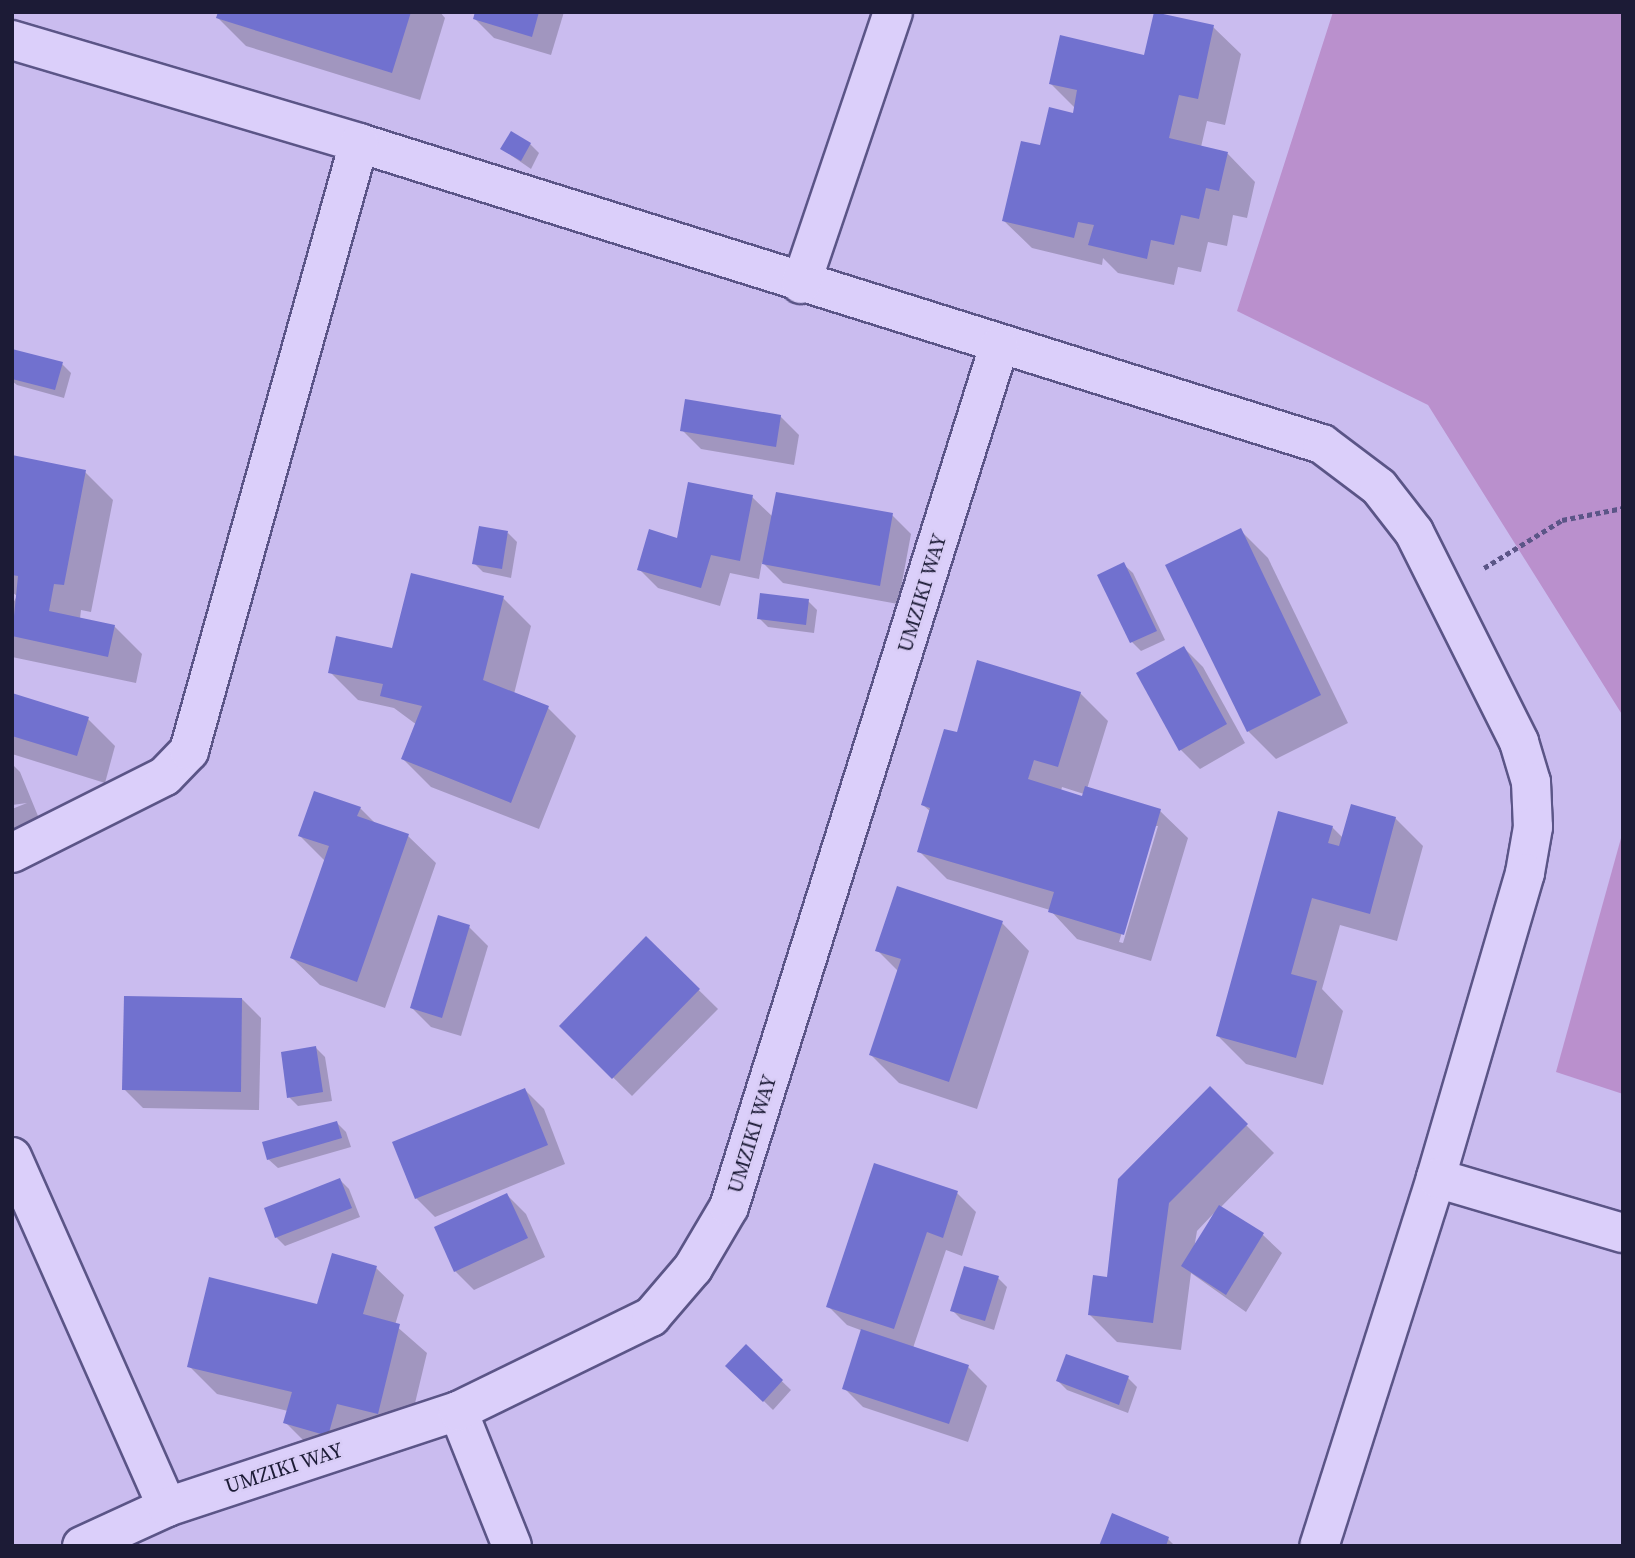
<!DOCTYPE html>
<html>
<head>
<meta charset="utf-8">
<style>
	body { margin:0 }
	#map { position:relative; width:1635px; height:1558px; overflow:hidden; background:#cabcef; font-family:"Source Serif 4",serif }
	div>[style] { position:absolute }
	[style*='--x'] { left:calc(var(--x)*1px); top:calc(var(--y)*1px); width:calc(var(--w)*1px); rotate:calc(var(--a)*1deg) }
	.green>* { inset:0; background:#ba90cd }
	.shadow>* { inset:0; background:#0003 }
	.building>* { inset:0; background:#7171cf }
	.path>* { height:4.5px; margin-top:-2.25px; transform-origin:0; background:repeating-linear-gradient(90deg,#5b5587 0 5px,transparent 0 8.5px) }
	.roads { filter:drop-shadow(2px 0 #5b5587) drop-shadow(-2px 0 #5b5587) drop-shadow(0 2px #5b5587) drop-shadow(0 -2px #5b5587) }
	.minor>* { height:38px; margin:-19px; padding:0 19px; transform-origin:19px; border-radius:19px; background:#dbcffa }
	span { translate:-50% -50%; white-space:nowrap; text-align:center; line-height:1.15; -webkit-text-stroke:5px #d8ccf6; paint-order:stroke }
	.street-label { font-size:21px; color:#1c1b36 }
	.frame { position:absolute; inset:0; border:14px solid #1c1b36; pointer-events:none }
</style>
</head>
<body>
<div id="map">
	<div class="green">
		<div style="clip-path:polygon(1333px 12px,1623px 12px,1623px 716px,1428px 405px,1237px 311px)"></div>
		<div style="clip-path:polygon(1623px 831px,1623px 1094px,1556px 1072px)"></div>
	</div>
	<div class="shadow">
		<div style="clip-path:polygon(220px 12px,440px 12px,445px 18px,420px 100px,246px 46px,218px 18px)"></div>
		<div style="clip-path:polygon(477px 12px,564px 12px,551px 55px,494px 38px,475px 19px)"></div>
		<div style="clip-path:polygon(1213px 27px,1241px 54px,1225px 125px,1207px 121px,1201px 147px,1228px 154px,1255px 182px,1247px 218px,1233px 215px,1227px 246px,1208px 242px,1201px 272px,1178px 267px,1174px 285px,1118px 273px,1103px 258px,1102px 265px,1032px 248px,1004px 221px,1042px 147px,1074px 115px,1075px 108px,1051px 84px,1145px 57px)"></div>
		<div style="clip-path:polygon(530px 144px,539px 153px,531px 169px,502px 149px)"></div>
		<div style="clip-path:polygon(12px 356px,62px 364px,71px 373px,64px 398px,17px 385px,12px 381px)"></div>
		<div style="clip-path:polygon(780px 416px,799px 435px,794px 465px,701px 449px,682px 430px)"></div>
		<div style="clip-path:polygon(12px 457px,85px 472px,113px 500px,91px 612px,81px 610px,80px 619px,114px 626px,142px 654px,136px 683px,12px 657px,12px 605px,17px 596px,12px 592px)"></div>
		<div style="clip-path:polygon(752px 497px,773px 517px,892px 515px,911px 534px,898px 604px,783px 583px,762px 562px,759px 579px,730px 573px,720px 606px,658px 588px,639px 569px)"></div>
		<div style="clip-path:polygon(1240px 530px,1268px 558px,1348px 723px,1276px 759px,1248px 731px)"></div>
		<div style="clip-path:polygon(508px 533px,517px 542px,511px 578px,483px 572px,474px 563px)"></div>
		<div style="clip-path:polygon(1123px 564px,1133px 573px,1165px 640px,1141px 651px,1132px 642px)"></div>
		<div style="clip-path:polygon(503px 598px,531px 626px,514px 694px,548px 708px,576px 736px,539px 829px,431px 787px,403px 759px,417px 725px,394px 708px,358px 700px,330px 672px,394px 650px)"></div>
		<div style="clip-path:polygon(808px 601px,817px 610px,814px 633px,768px 627px,759px 618px)"></div>
		<div style="clip-path:polygon(1184px 648px,1203px 667px,1245px 743px,1200px 769px,1181px 750px)"></div>
		<div style="clip-path:polygon(evenodd,1080px 693px,1108px 721px,1087px 789px,1160px 811px,1188px 838px,1151px 961px,1077px 939px,1050px 910px,947px 879px,919px 851px,931px 812px,923px 805px,1080px 693px,1062px 787px,1084px 794px,1083px 798px,1061px 791px,1062px 787px,1080px 693px,1154px 826px,1158px 826px,1123px 943px,1119px 942px,1154px 826px)"></div>
		<div style="clip-path:polygon(12px 695px,88px 719px,115px 746px,105px 783px,12px 754px)"></div>
		<div style="clip-path:polygon(12px 764px,20px 772px,45px 833px,12px 846px,12px 809px,27px 803px,12px 805px)"></div>
		<div style="clip-path:polygon(360px 808px,377px 825px,408px 836px,436px 863px,385px 1008px,320px 985px,292px 958px,326px 862px,300px 836px)"></div>
		<div style="clip-path:polygon(1395px 818px,1423px 846px,1397px 941px,1340px 925px,1322px 989px,1343px 1011px,1323px 1085px,1246px 1064px,1218px 1036px,1332px 827px,1343px 838px)"></div>
		<div style="clip-path:polygon(1002px 923px,1029px 951px,977px 1109px,899px 1083px,871px 1055px,899px 972px,877px 950px)"></div>
		<div style="clip-path:polygon(469px 927px,488px 946px,461px 1036px,431px 1027px,412px 1008px)"></div>
		<div style="clip-path:polygon(646px 938px,718px 1009px,632px 1096px,561px 1026px)"></div>
		<div style="clip-path:polygon(242px 999px,261px 1018px,259px 1110px,143px 1108px,124px 1089px)"></div>
		<div style="clip-path:polygon(316px 1048px,325px 1057px,332px 1101px,298px 1106px,289px 1097px)"></div>
		<div style="clip-path:polygon(evenodd,1210px 1089px,1274px 1153px,1220px 1208px,1263px 1235px,1282px 1253px,1246px 1312px,1191px 1273px,1181px 1350px,1117px 1342px,1089px 1314px,1210px 1089px,1214px 1213px,1194px 1249px,1197px 1231px,1214px 1213px)"></div>
		<div style="clip-path:polygon(525px 1090px,544px 1109px,565px 1164px,435px 1217px,416px 1198px)"></div>
		<div style="clip-path:polygon(337px 1123px,346px 1132px,351px 1147px,278px 1168px,268px 1159px)"></div>
		<div style="clip-path:polygon(875px 1165px,957px 1193px,976px 1212px,962px 1256px,946px 1250px,913px 1348px,968px 1367px,987px 1386px,968px 1442px,863px 1407px,844px 1388px,863px 1331px,847px 1325px,828px 1306px)"></div>
		<div style="clip-path:polygon(340px 1180px,349px 1189px,360px 1217px,285px 1246px,276px 1237px)"></div>
		<div style="clip-path:polygon(507px 1195px,526px 1214px,545px 1257px,474px 1290px,455px 1271px)"></div>
		<div style="clip-path:polygon(376px 1268px,404px 1295px,395px 1325px,427px 1353px,406px 1441px,313px 1450px,285px 1422px,288px 1411px,217px 1394px,189px 1366px,318px 1306px)"></div>
		<div style="clip-path:polygon(998px 1278px,1007px 1287px,994px 1330px,961px 1319px,952px 1310px)"></div>
		<div style="clip-path:polygon(746px 1347px,791px 1390px,773px 1410px,728px 1366px)"></div>
		<div style="clip-path:polygon(1128px 1378px,1137px 1387px,1128px 1413px,1067px 1390px,1058px 1381px)"></div>
		<div style="clip-path:polygon(1113px 1515px,1168px 1539px,1175px 1546px,1101px 1546px)"></div>
	</div>
	<div class="building">
		<div style="clip-path:polygon(218px 12px,411px 12px,392px 73px,216px 18px)"></div>
		<div style="clip-path:polygon(475px 12px,539px 12px,532px 37px,473px 19px)"></div>
		<div style="clip-path:polygon(1154px 12px,1214px 25px,1198px 99px,1179px 95px,1169px 138px,1228px 152px,1219px 191px,1206px 188px,1199px 219px,1181px 215px,1174px 245px,1151px 240px,1147px 259px,1088px 245px,1094px 225px,1078px 222px,1074px 238px,1002px 221px,1021px 141px,1040px 145px,1049px 107px,1073px 113px,1077px 90px,1049px 84px,1060px 35px,1144px 55px)"></div>
		<div style="clip-path:polygon(511px 131px,531px 143px,521px 161px,500px 149px)"></div>
		<div style="clip-path:polygon(12px 349px,63px 362px,55px 390px,12px 379px)"></div>
		<div style="clip-path:polygon(685px 399px,781px 415px,776px 447px,680px 431px)"></div>
		<div style="clip-path:polygon(12px 455px,86px 470px,64px 585px,54px 584px,49px 611px,115px 625px,108px 657px,12px 636px,18px 576px,12px 575px)"></div>
		<div style="clip-path:polygon(688px 482px,753px 495px,740px 561px,711px 555px,701px 588px,637px 570px,649px 529px,677px 538px)"></div>
		<div style="clip-path:polygon(776px 492px,893px 513px,880px 586px,762px 564px)"></div>
		<div style="clip-path:polygon(479px 526px,508px 531px,502px 569px,472px 564px)"></div>
		<div style="clip-path:polygon(1241px 528px,1321px 695px,1247px 732px,1165px 565px)"></div>
		<div style="clip-path:polygon(1124px 562px,1157px 631px,1130px 643px,1097px 575px)"></div>
		<div style="clip-path:polygon(411px 573px,504px 596px,483px 680px,549px 706px,511px 803px,401px 759px,422px 706px,380px 696px,383px 684px,328px 673px,336px 636px,392px 648px)"></div>
		<div style="clip-path:polygon(760px 593px,809px 599px,806px 625px,757px 619px)"></div>
		<div style="clip-path:polygon(1184px 646px,1227px 724px,1179px 751px,1136px 673px)"></div>
		<div style="clip-path:polygon(977px 660px,1081px 692px,1058px 767px,1034px 760px,1028px 779px,1082px 796px,1085px 786px,1161px 809px,1124px 935px,1048px 912px,1054px 892px,917px 852px,930px 808px,921px 805px,944px 729px,957px 732px)"></div>
		<div style="clip-path:polygon(12px 693px,89px 717px,77px 756px,12px 736px)"></div>
		<div style="clip-path:polygon(314px 791px,361px 807px,357px 816px,409px 834px,357px 982px,290px 958px,329px 846px,298px 836px)"></div>
		<div style="clip-path:polygon(1351px 804px,1396px 817px,1370px 914px,1312px 898px,1291px 974px,1317px 981px,1296px 1058px,1216px 1036px,1278px 811px,1333px 826px,1328px 843px,1339px 846px)"></div>
		<div style="clip-path:polygon(897px 886px,1003px 921px,949px 1082px,869px 1055px,901px 959px,875px 951px)"></div>
		<div style="clip-path:polygon(438px 915px,470px 925px,442px 1018px,410px 1008px)"></div>
		<div style="clip-path:polygon(646px 936px,700px 989px,612px 1079px,559px 1026px)"></div>
		<div style="clip-path:polygon(124px 996px,242px 998px,241px 1092px,122px 1090px)"></div>
		<div style="clip-path:polygon(316px 1046px,323px 1092px,287px 1098px,281px 1052px)"></div>
		<div style="clip-path:polygon(1210px 1086px,1248px 1124px,1169px 1203px,1153px 1323px,1088px 1315px,1093px 1275px,1107px 1277px,1118px 1179px)"></div>
		<div style="clip-path:polygon(525px 1088px,548px 1145px,415px 1199px,392px 1142px)"></div>
		<div style="clip-path:polygon(337px 1121px,342px 1138px,267px 1160px,262px 1142px)"></div>
		<div style="clip-path:polygon(874px 1163px,958px 1191px,943px 1238px,927px 1232px,894px 1329px,826px 1307px)"></div>
		<div style="clip-path:polygon(340px 1178px,352px 1208px,275px 1238px,264px 1208px)"></div>
		<div style="clip-path:polygon(507px 1193px,528px 1238px,454px 1272px,434px 1227px)"></div>
		<div style="clip-path:polygon(1219px 1205px,1264px 1233px,1226px 1295px,1181px 1266px)"></div>
		<div style="clip-path:polygon(332px 1253px,377px 1266px,363px 1314px,400px 1324px,378px 1414px,337px 1404px,328px 1436px,283px 1423px,292px 1392px,187px 1367px,209px 1277px,317px 1304px)"></div>
		<div style="clip-path:polygon(964px 1266px,999px 1276px,985px 1321px,950px 1311px)"></div>
		<div style="clip-path:polygon(861px 1329px,969px 1365px,949px 1424px,842px 1389px)"></div>
		<div style="clip-path:polygon(746px 1344px,783px 1380px,763px 1402px,725px 1366px)"></div>
		<div style="clip-path:polygon(1066px 1354px,1129px 1376px,1119px 1405px,1056px 1381px)"></div>
		<div style="clip-path:polygon(1112px 1513px,1169px 1537px,1166px 1546px,1099px 1546px)"></div>
	</div>
	<div class="path">
		<div style="--x:1484;--y:568;--w:92;--a:-31.6"></div>
		<div style="--x:1562;--y:520;--w:62;--a:-11.1"></div>
	</div>
	<div class="roads">
		<div class="minor">
			<div style="--x:12;--y:40;--w:362;--a:16.5"></div>
			<div style="--x:359;--y:143;--w:1009;--a:17.36"></div>
			<div style="--x:1322;--y:444;--w:71;--a:37"></div>
			<div style="--x:1379;--y:487;--w:57;--a:52.1"></div>
			<div style="--x:1414;--y:532;--w:235;--a:63.4"></div>
			<div style="--x:1519;--y:742;--w:42;--a:73.3"></div>
			<div style="--x:1531;--y:782;--w:45;--a:87.5"></div>
			<div style="--x:1533;--y:827;--w:47;--a:99.9"></div>
			<div style="--x:1525;--y:873;--w:318;--a:106.3"></div>
			<div style="--x:1436;--y:1178;--w:386;--a:107.6"></div>
			<div style="--x:801;--y:284;--w:287;--a:-71.3"></div>
			<div style="--x:12;--y:853;--w:171;--a:-26.7"></div>
			<div style="--x:165;--y:776;--w:35;--a:-46"></div>
			<div style="--x:189;--y:751;--w:631;--a:-74.38"></div>
			<div style="--x:12;--y:1157;--w:383;--a:66.1"></div>
			<div style="--x:1436;--y:1178;--w:195;--a:16.4"></div>
			<div style="--x:458;--y:1411;--w:145;--a:68.2"></div>
			<div style="--x:82;--y:1546;--w:94;--a:-24.6"></div>
			<div style="--x:167;--y:1507;--w:306;--a:-18.3"></div>
			<div style="--x:458;--y:1411;--w:215;--a:-26"></div>
			<div style="--x:651;--y:1317;--w:65;--a:-49.4"></div>
			<div style="--x:693;--y:1268;--w:71;--a:-59.5"></div>
			<div style="--x:729;--y:1207;--w:902;--a:-72.59"></div>
		</div>
	</div>
	<div class="street-label">
		<span style="left:922px;top:593px;rotate:-73deg">UMZIKI WAY</span>
		<span style="left:752px;top:1134px;rotate:-73deg">UMZIKI WAY</span>
		<span style="left:284px;top:1468px;rotate:-18deg">UMZIKI WAY</span>
	</div>
	<div class="frame"></div>
</div>
</body>
</html>
